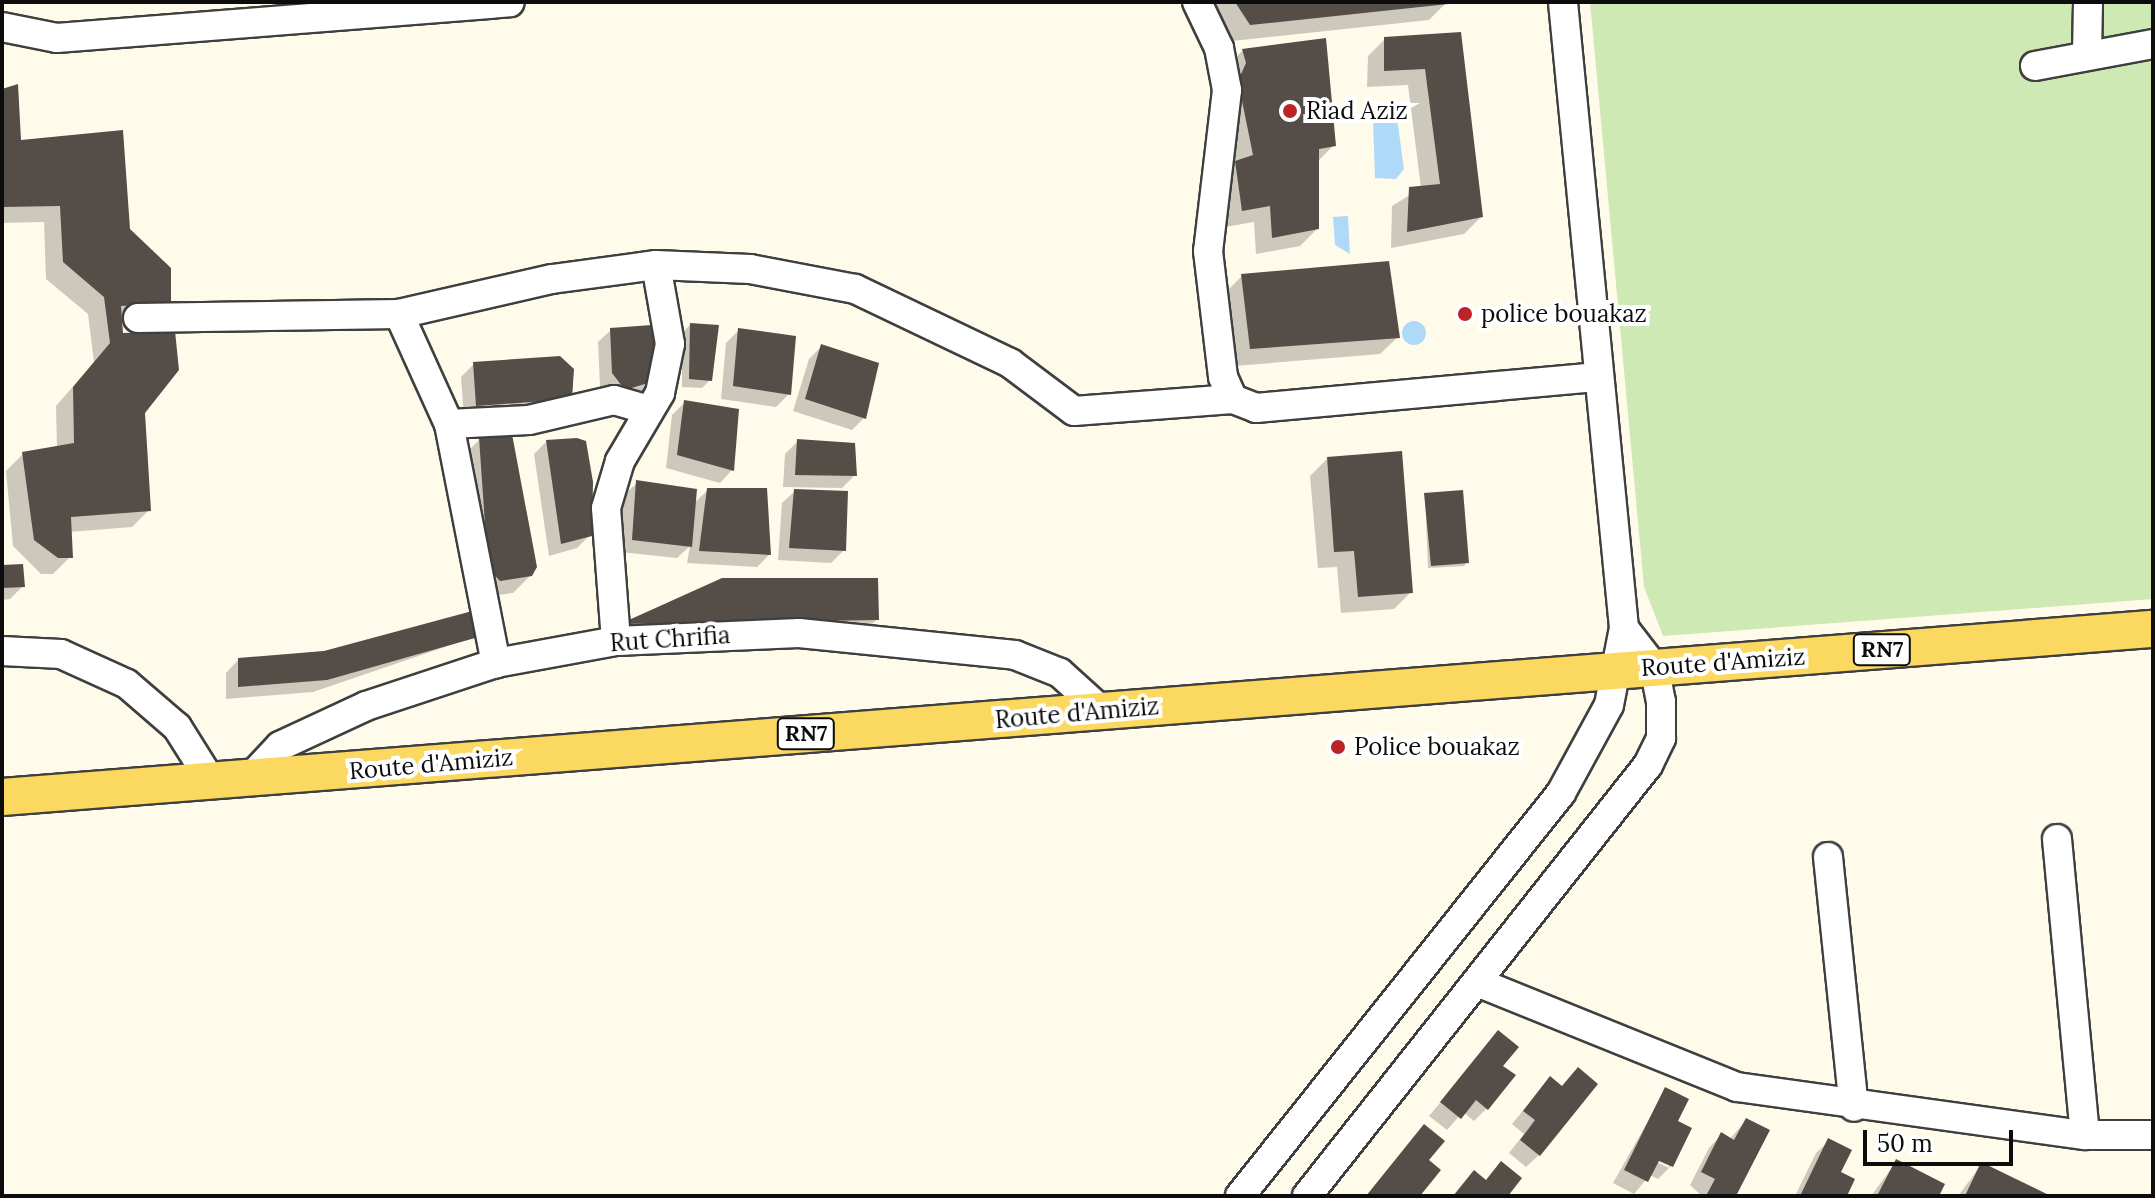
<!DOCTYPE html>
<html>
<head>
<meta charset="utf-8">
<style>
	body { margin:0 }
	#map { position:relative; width:2155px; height:1198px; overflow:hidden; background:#fffbea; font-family:Lora,serif }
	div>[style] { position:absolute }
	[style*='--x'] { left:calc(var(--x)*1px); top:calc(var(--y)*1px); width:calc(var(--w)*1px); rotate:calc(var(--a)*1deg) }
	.green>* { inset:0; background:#cee9b4 }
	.water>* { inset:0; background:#afdaf7 }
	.round { border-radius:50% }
	.shadow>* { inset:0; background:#0003 }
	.building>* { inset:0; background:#544d48 }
	.roads { filter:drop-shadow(2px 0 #3f3f3f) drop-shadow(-2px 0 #3f3f3f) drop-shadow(0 2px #3f3f3f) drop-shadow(0 -2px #3f3f3f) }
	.minor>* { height:28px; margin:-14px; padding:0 14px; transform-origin:14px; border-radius:14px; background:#fff }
	.major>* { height:36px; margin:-18px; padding:0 18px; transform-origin:18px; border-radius:18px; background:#fbd85f }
	.dots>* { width:22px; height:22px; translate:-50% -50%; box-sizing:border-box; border:4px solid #fff; border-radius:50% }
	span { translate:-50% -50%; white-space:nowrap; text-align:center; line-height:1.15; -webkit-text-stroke:8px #fff; paint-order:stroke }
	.shield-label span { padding:2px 6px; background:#fff; border:2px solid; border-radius:6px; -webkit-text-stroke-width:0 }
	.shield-label { font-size:22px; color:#0c0c0c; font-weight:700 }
	.poi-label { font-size:24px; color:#0c0c0c }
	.left { translate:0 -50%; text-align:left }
	.street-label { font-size:24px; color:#0c0c0c }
	.frame { position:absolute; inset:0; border:4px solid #0c0c0c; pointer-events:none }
	.scale { position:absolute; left:1863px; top:1130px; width:150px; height:36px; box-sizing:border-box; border:4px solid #0c0c0c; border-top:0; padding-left:10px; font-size:24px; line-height:28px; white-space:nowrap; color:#0c0c0c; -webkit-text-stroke:6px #fff; paint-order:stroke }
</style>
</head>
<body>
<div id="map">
	<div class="green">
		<div style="clip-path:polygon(1590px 2px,2153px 2px,2153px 599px,1663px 636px,1644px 587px)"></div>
	</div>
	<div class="water">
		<div style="clip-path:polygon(1397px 118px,1404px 169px,1396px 179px,1375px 178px,1373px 120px)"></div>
		<div style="clip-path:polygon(1348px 216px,1350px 254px,1335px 245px,1333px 217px)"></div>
		<div class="round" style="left:1402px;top:321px;width:24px;height:24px"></div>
	</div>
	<div class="shadow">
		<div style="clip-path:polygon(1216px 3px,1446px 2px,1446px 3px,1429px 20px,1232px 41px,1220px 29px)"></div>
		<div style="clip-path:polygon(1459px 35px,1481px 217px,1464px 234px,1391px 248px,1392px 206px,1421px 188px,1408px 85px,1367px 87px,1368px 56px,1385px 39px)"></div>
		<div style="clip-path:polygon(1242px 51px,1334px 145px,1317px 162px,1317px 229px,1300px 246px,1256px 254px,1254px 222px,1225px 227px,1219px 180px,1235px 164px,1222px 100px,1226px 68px)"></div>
		<div style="clip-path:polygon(2px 93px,19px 142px,128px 230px,169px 302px,151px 320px,120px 322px,143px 413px,149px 510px,132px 527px,69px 532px,70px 557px,53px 574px,41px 574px,13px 546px,6px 471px,23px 454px,57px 448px,56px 406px,94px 362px,88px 314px,46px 279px,44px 222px,2px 223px)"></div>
		<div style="clip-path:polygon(1242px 276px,1398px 337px,1380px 354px,1234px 366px,1225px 293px)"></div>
		<div style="clip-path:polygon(690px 325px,710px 380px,702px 388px,682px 387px,682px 333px)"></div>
		<div style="clip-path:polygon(611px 330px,656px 379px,643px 392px,612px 401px,600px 386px,598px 342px)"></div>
		<div style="clip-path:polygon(739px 330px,789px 394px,776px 407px,721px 399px,726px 343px)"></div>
		<div style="clip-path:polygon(822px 346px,864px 418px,852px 430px,793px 411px,809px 359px)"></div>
		<div style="clip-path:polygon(474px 364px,572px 369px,557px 411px,464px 418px,461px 377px)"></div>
		<div style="clip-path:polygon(685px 402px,732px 470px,720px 483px,666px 468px,672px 415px)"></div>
		<div style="clip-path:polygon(480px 439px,531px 575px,513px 593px,482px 597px,463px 456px)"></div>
		<div style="clip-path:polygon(547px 441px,590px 535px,577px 548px,549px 556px,534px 454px)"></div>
		<div style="clip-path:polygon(798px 441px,855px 475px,842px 488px,783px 487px,785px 454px)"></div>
		<div style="clip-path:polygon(1327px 459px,1411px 592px,1394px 609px,1341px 613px,1337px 567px,1318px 568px,1310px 476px)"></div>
		<div style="clip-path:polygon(637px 483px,693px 504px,708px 490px,769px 555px,757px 567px,687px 563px,690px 546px,677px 558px,620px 552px,624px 495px)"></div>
		<div style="clip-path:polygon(795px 491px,844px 550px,831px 563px,778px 560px,782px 503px)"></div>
		<div style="clip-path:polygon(1425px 495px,1467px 562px,1464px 566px,1428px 568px)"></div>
		<div style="clip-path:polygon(2px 567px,23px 586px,10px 599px,2px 600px)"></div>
		<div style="clip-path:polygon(723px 580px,877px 619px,859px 637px,607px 640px,622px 626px)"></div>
		<div style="clip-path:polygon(480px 635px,313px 692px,226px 699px,226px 673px,238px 660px)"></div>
		<div style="clip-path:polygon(1498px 1033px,1501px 1066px,1486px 1109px,1474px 1121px,1463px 1112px,1447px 1130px,1429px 1116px)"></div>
		<div style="clip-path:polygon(evenodd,1666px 1089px,1675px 1122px,1671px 1166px,1658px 1179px,1650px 1175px,1634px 1194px,1613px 1183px,1666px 1089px,1649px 1158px,1669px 1163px,1669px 1168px,1649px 1158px)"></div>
		<div style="clip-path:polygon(1538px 1092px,1539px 1155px,1526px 1167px,1509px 1153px,1524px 1134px,1512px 1124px)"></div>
		<div style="clip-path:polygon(1746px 1120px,1734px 1196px,1702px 1196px,1690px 1185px,1709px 1148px,1721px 1135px,1730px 1139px)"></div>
		<div style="clip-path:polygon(1829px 1141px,1845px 1196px,1795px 1196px,1816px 1153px)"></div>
		<div style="clip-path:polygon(1897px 1161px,1937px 1196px,1871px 1196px)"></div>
		<div style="clip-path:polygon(1982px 1164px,2047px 1196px,1958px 1196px)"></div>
	</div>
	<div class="building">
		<div style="clip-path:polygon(1235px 2px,1448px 2px,1448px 4px,1250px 25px)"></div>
		<div style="clip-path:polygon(1461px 32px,1483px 217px,1407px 232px,1409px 187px,1440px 184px,1425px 69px,1384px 71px,1384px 37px)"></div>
		<div style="clip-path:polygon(1326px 38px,1336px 146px,1319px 149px,1319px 229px,1272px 238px,1270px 206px,1242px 211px,1235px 161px,1253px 155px,1238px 81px,1246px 63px,1242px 49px)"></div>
		<div style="clip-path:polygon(18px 84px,21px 140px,123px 130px,130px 229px,171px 268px,171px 303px,121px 306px,123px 333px,175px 331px,179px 370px,145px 413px,151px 511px,71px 517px,73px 558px,58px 558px,34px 540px,22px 452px,74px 443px,73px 387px,110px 343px,104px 297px,63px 262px,60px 206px,2px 207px,2px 89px)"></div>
		<div style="clip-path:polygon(1389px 261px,1400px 338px,1250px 349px,1241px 274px)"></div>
		<div style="clip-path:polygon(690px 323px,719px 325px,712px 381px,689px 379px)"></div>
		<div style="clip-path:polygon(652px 325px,658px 380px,625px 390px,612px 373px,610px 328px)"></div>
		<div style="clip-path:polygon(738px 328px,796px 336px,791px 395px,733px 386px)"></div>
		<div style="clip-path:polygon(821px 344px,879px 363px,866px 419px,805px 399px)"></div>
		<div style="clip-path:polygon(560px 356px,574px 369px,572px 399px,476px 406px,473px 362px)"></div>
		<div style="clip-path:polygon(684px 400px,739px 409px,734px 471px,677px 455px)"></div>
		<div style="clip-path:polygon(512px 434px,537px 567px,532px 576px,500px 581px,488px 568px,479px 437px)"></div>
		<div style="clip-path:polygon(577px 438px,586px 441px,593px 482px,592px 536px,561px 544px,546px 440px)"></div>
		<div style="clip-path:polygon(797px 439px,855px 443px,857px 476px,795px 475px)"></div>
		<div style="clip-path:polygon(1402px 451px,1413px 593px,1358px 597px,1354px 551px,1334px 552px,1327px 457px)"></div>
		<div style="clip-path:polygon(636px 480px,697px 489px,692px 547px,632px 540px)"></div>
		<div style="clip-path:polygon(707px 488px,767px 488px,771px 555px,699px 551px)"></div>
		<div style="clip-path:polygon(794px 489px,848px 491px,846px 551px,789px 548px)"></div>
		<div style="clip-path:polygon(1463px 490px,1469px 563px,1431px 566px,1424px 493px)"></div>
		<div style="clip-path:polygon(23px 564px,25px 587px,2px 588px,2px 565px)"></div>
		<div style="clip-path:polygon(722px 578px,878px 578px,879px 620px,620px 624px)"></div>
		<div style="clip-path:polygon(476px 610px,482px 636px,327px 680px,238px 687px,238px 658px,324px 651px)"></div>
		<div style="clip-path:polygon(1498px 1030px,1519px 1047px,1503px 1066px,1516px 1075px,1488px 1110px,1476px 1100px,1461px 1119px,1440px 1102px)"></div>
		<div style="clip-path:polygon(1578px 1067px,1598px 1084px,1540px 1156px,1520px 1140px,1535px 1120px,1523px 1111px,1550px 1076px,1562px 1086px)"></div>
		<div style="clip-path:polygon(1665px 1087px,1689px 1099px,1678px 1121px,1692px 1128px,1673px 1167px,1659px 1161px,1648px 1182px,1624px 1170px)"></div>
		<div style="clip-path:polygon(1746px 1118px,1770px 1130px,1736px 1196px,1706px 1196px,1715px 1179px,1701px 1172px,1721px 1132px,1734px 1140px)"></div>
		<div style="clip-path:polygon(1424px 1124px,1445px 1141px,1429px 1160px,1441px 1170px,1420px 1196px,1366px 1196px)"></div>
		<div style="clip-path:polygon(1828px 1138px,1852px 1150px,1841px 1172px,1855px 1179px,1847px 1196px,1800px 1196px)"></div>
		<div style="clip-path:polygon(1896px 1159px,1945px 1184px,1939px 1196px,1877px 1196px)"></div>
		<div style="clip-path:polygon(1501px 1161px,1522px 1178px,1508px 1196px,1453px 1196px,1474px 1170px,1486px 1180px)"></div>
		<div style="clip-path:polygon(1981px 1162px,2051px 1196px,1965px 1196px)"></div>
	</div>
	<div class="roads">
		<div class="minor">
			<div style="--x:1197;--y:2;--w:51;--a:64.4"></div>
			<div style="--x:1219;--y:48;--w:43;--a:79.2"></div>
			<div style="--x:1227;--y:90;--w:162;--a:96.7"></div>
			<div style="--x:1208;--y:251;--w:127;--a:83.2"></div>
			<div style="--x:1223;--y:377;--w:24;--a:66"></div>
			<div style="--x:2;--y:27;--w:56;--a:11.3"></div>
			<div style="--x:57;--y:38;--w:454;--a:-4.5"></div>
			<div style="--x:2087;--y:55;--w:53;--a:-88.9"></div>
			<div style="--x:2035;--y:66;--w:120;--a:-10.6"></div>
			<div style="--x:399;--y:314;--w:121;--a:65.6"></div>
			<div style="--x:449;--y:424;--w:244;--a:78.9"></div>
			<div style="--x:138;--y:318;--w:261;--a:-0.9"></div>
			<div style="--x:399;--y:314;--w:157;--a:-12.9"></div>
			<div style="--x:552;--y:279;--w:105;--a:-7.7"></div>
			<div style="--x:656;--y:265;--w:94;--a:2.4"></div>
			<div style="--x:750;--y:269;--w:107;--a:10.8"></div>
			<div style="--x:855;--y:289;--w:172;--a:25.5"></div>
			<div style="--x:1010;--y:363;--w:80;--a:36.9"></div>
			<div style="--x:1074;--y:411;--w:159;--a:-4.3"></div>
			<div style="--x:1233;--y:399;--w:25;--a:21"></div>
			<div style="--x:1256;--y:408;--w:344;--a:-5.2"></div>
			<div style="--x:449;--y:424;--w:80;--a:-2.9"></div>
			<div style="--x:529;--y:420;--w:87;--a:-13.2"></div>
			<div style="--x:614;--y:400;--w:36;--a:16"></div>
			<div style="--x:616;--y:641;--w:133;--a:-94.3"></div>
			<div style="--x:606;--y:508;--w:49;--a:-73.4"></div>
			<div style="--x:620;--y:461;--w:79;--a:-59.5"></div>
			<div style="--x:660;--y:393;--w:50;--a:-78.5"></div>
			<div style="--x:670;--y:344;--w:80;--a:-100"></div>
			<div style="--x:2;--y:651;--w:59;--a:2.9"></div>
			<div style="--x:61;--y:654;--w:72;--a:24.4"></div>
			<div style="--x:127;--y:684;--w:66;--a:40.7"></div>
			<div style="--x:177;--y:727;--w:64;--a:57.8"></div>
			<div style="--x:250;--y:778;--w:44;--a:-46.8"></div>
			<div style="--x:280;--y:746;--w:95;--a:-24.9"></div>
			<div style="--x:366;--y:706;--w:137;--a:-18.3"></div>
			<div style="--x:496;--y:663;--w:122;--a:-10.4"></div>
			<div style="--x:616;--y:641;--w:183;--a:-2.5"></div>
			<div style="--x:799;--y:633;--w:217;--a:5.8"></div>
			<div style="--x:1015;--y:655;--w:48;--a:21.8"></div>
			<div style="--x:1060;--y:673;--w:57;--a:42.1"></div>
			<div style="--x:2057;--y:839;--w:297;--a:84.6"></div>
			<div style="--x:1828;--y:857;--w:251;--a:84.1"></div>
			<div style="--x:1477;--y:982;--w:280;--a:22"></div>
			<div style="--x:1737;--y:1087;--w:351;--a:7.9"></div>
			<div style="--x:2085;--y:1135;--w:68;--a:0"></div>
			<div style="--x:1240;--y:1196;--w:515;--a:-51.46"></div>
			<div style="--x:1561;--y:793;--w:100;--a:-61.4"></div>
			<div style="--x:1609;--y:705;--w:78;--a:-79"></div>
			<div style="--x:1624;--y:628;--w:629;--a:-95.57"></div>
			<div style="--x:1307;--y:1196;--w:550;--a:-51.65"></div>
			<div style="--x:1648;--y:765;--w:30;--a:-64"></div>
			<div style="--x:1661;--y:738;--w:36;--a:-90"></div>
			<div style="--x:1661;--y:702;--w:36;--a:-101"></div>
			<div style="--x:1654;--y:667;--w:49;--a:-127.6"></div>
		</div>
		<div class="major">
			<div style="--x:2;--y:797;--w:2158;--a:-4.47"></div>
		</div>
	</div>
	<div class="dots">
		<div style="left:1290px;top:111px;background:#bd2226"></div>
		<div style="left:1465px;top:314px;background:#bd2226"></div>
		<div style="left:1338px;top:747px;background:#bd2226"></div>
	</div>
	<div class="shield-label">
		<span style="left:1882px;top:650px">RN7</span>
		<span style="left:806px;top:734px">RN7</span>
	</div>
	<div class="poi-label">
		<span class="left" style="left:1306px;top:111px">Riad Aziz</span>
		<span class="left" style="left:1481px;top:314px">police bouakaz</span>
		<span class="left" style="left:1354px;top:747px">Police bouakaz</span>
	</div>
	<div class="street-label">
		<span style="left:670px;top:639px;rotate:-4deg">Rut Chrifia</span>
		<span style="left:1723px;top:662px;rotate:-4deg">Route d'Amiziz</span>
		<span style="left:1077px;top:713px;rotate:-5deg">Route d'Amiziz</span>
		<span style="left:431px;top:764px;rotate:-5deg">Route d'Amiziz</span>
	</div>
	<div class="frame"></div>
	<div class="scale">50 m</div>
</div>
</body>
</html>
